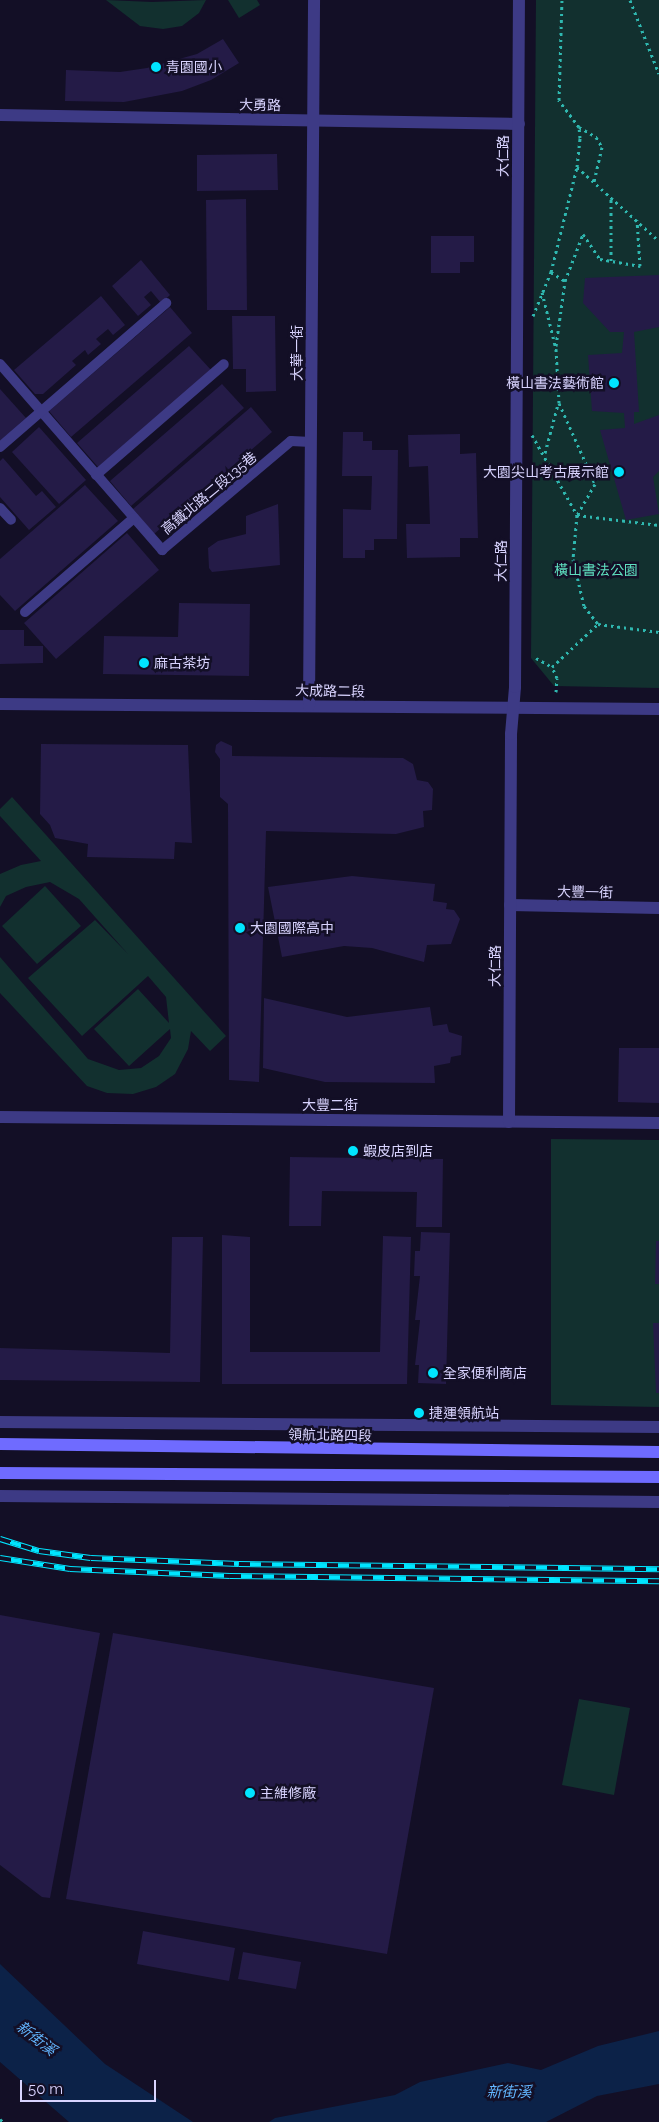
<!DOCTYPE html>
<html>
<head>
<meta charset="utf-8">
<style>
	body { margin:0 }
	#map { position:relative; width:659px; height:2122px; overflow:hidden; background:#130f26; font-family:Raleway,"Noto Sans TC",sans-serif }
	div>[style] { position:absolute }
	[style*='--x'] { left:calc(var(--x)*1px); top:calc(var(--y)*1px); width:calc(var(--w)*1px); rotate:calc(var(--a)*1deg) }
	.green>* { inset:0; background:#12302f }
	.water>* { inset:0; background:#0c2248 }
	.building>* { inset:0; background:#241b47 }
	.path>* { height:3px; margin-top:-1.5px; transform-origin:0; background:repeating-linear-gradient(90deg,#2fb8b0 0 2.5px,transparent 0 6.5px) }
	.service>* { height:10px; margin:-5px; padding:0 5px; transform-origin:5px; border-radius:5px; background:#3d3a85 }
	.minor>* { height:12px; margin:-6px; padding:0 6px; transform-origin:6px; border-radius:6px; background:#3d3a85 }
	.tertiary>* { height:12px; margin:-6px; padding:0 6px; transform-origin:6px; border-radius:6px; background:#3d3a85 }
	.secondary>* { height:12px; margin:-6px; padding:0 6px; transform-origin:6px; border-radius:6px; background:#6f6bff }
	.rail>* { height:5.5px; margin-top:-2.75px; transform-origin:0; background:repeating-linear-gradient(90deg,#130f26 0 11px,#00e5ff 0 22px); box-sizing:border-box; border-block:1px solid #00e5ff }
	.dots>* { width:14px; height:14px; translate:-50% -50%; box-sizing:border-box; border:2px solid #130f26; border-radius:50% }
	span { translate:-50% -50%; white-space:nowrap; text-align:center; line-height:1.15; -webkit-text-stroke:5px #130f26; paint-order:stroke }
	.poi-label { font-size:14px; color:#d9d4ff }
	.left { translate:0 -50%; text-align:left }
	.right { translate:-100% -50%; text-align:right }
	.street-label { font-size:14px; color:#d9d4ff }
	.park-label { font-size:14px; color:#5fe0c0 }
	.water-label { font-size:15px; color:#62b6ff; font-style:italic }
	.scale { position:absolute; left:20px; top:2080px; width:136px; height:22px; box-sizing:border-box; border:2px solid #d9d4ff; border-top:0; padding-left:6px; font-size:15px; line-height:18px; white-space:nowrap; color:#d9d4ff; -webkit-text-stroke:4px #130f26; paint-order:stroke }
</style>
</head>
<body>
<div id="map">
	<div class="green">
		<div style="clip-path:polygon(106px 0,152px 2px,206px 0,199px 13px,182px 26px,163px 29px,140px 26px)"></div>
		<div style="clip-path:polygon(228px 0,257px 0,260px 5px,239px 18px)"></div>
		<div style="clip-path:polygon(536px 0,659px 0,659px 688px,554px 686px,531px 658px)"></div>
		<div style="clip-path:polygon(12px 797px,226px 1036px,210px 1051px,191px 1031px,188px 1049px,175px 1074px,156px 1087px,133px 1094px,107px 1093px,87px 1086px,0 993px,0 957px,88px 1059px,119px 1070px,141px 1068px,159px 1056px,171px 1038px,170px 1029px,129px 1066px,94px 1029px,138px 989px,169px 1023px,166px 997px,148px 976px,82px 1036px,28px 978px,95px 920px,128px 954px,79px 899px,50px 882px,26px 887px,6px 896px,0 907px,0 874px,21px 865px,41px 861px,0 816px,0 809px)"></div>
		<div style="clip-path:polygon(45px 886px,81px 926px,37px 964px,2px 926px)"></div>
		<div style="clip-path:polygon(551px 1139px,659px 1140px,659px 1407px,551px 1405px)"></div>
		<div style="clip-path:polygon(579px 1699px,630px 1708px,614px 1795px,562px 1785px)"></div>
	</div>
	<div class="water">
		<div style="clip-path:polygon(0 1964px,105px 2064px,193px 2122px,69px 2122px,0 2062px)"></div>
		<div style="clip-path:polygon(659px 2031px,659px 2084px,597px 2096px,546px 2122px,269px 2122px,275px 2118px,395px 2095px,420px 2082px,508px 2063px,541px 2070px,598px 2046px)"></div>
	</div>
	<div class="building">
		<div style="clip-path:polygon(223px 39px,239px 63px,211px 80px,182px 91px,124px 102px,65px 101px,66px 70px,120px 72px,147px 68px,197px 54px)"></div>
		<div style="clip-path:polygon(277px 154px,278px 190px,197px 191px,197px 155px)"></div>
		<div style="clip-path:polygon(246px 199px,247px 310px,207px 310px,206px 200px)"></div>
		<div style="clip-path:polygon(431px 236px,474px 236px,474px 262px,460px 262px,460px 273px,431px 273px)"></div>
		<div style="clip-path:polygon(141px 260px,170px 295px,161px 303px,151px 291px,144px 297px,151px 305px,138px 316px,112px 286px)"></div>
		<div style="clip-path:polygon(659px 275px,659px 327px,634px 332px,639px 412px,634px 412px,634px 424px,659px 415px,659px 471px,653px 477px,659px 514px,626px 520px,600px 430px,625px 428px,624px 413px,592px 411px,588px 355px,622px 353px,624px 332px,610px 332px,583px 303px,585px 278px)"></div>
		<div style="clip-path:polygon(101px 296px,125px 325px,113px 335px,108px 329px,96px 339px,101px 344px,88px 355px,85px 350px,72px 361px,76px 365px,43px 394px,35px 394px,14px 370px)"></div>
		<div style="clip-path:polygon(170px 307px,192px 333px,71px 437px,49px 411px)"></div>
		<div style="clip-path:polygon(232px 316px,275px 316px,276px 391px,246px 392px,246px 369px,233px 369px)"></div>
		<div style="clip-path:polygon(189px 346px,211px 370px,98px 467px,77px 443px)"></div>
		<div style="clip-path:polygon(222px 384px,244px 408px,131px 506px,110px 481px)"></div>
		<div style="clip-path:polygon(0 389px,26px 418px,0 441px)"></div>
		<div style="clip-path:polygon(251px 407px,272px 432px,154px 534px,133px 509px)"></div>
		<div style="clip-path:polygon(39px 427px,86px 480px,59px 504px,12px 452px)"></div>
		<div style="clip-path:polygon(343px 432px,363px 432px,363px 441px,372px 441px,372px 450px,398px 450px,397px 539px,374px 539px,374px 550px,365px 550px,365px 558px,343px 558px,343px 509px,371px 510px,372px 476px,342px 476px)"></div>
		<div style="clip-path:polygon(460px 434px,460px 454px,476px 453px,478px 538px,460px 538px,460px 557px,407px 558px,406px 524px,430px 524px,428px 466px,409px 467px,408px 435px)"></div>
		<div style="clip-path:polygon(3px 458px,36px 496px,42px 491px,56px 507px,29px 530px,0 497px,0 461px)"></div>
		<div style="clip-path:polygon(85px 485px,118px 521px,15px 611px,0 595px,0 559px)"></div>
		<div style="clip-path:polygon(278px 504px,280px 565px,212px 572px,209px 568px,208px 548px,218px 541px,246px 534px,246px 516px)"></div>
		<div style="clip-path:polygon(127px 533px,159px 570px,56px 659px,24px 623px)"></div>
		<div style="clip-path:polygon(179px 603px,250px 604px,249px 676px,103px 674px,104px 636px,178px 637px)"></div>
		<div style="clip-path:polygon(0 630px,24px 630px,24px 646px,43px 646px,43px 663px,0 664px)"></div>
		<div style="clip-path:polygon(221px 741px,232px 746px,232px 756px,403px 758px,413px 764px,417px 780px,428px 782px,433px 789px,432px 810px,423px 811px,424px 827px,396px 834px,266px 831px,259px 1082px,229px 1080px,228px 804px,220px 797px,220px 759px,215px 752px,216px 745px)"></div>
		<div style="clip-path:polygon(41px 744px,188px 745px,192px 843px,175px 842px,174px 859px,87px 857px,88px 844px,55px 838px,50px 825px,40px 814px)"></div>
		<div style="clip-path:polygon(352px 876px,435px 884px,433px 901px,447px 903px,446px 909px,454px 910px,460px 919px,451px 944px,427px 945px,424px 962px,372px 948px,344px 946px,282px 957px,268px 887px)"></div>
		<div style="clip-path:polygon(264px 998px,347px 1017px,430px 1007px,433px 1026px,447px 1024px,449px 1032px,462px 1036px,461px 1055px,451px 1057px,450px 1063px,434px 1066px,435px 1083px,325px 1082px,263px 1068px)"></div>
		<div style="clip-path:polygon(619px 1048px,659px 1048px,659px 1103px,618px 1102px)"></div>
		<div style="clip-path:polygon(290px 1157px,443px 1159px,442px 1227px,416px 1227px,417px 1192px,322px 1191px,321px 1226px,289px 1226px)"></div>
		<div style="clip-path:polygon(421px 1232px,450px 1233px,446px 1384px,418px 1383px,419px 1365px,415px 1365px,420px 1320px,415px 1320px,420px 1276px,414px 1276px,415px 1251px,420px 1251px)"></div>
		<div style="clip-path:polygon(222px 1235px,250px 1237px,250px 1352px,380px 1352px,383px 1236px,411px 1237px,407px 1384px,222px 1384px)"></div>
		<div style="clip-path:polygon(172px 1237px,203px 1237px,200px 1382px,0 1380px,0 1348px,170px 1353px)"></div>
		<div style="clip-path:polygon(656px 1241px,659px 1241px,659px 1284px,655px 1284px)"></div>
		<div style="clip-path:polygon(653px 1323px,659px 1323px,659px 1393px,656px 1393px)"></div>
		<div style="clip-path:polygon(0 1615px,100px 1633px,50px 1898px,42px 1897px,0 1865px)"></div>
		<div style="clip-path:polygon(113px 1633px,434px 1688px,387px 1954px,66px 1899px)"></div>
		<div style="clip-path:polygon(143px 1931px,235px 1948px,229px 1981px,137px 1964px)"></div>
		<div style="clip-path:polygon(243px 1952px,301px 1962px,296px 1989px,238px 1979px)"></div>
	</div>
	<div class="path">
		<div style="--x:630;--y:0;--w:79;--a:68.6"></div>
		<div style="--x:579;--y:127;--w:20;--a:30"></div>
		<div style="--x:596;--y:137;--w:12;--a:59"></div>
		<div style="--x:602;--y:147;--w:36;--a:103"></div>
		<div style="--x:577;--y:167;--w:110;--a:42.1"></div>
		<div style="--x:611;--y:261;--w:64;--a:-90"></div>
		<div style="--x:551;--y:272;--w:17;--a:33"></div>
		<div style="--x:542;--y:292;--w:59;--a:76.2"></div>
		<div style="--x:556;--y:349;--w:54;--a:86.8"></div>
		<div style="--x:559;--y:403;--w:89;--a:66"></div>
		<div style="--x:595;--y:484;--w:36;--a:120"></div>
		<div style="--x:577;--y:515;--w:44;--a:95.2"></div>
		<div style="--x:573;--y:559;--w:48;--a:76.8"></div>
		<div style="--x:584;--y:606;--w:23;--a:52"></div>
		<div style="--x:533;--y:316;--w:48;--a:-67.8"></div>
		<div style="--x:551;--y:272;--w:108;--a:-76.1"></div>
		<div style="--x:577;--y:167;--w:29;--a:-84"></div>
		<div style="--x:580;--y:138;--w:11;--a:-95"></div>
		<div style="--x:579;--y:127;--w:34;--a:-127"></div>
		<div style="--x:559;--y:100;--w:100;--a:-88.3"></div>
		<div style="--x:556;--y:346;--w:66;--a:-82.1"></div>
		<div style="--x:565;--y:281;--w:50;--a:-69"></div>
		<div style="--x:583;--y:234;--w:30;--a:56"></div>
		<div style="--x:600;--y:259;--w:41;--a:9.9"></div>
		<div style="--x:640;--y:266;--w:46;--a:-93.7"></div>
		<div style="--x:532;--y:435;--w:92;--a:60.6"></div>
		<div style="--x:577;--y:515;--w:83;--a:7"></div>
		<div style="--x:545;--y:453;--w:51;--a:-75.1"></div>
		<div style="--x:536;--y:658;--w:18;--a:29"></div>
		<div style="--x:556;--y:692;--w:14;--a:-86"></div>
		<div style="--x:557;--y:678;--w:12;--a:-114"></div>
		<div style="--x:552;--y:667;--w:63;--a:-43.1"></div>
		<div style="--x:598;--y:624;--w:62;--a:7.5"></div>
		<div style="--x:0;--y:2119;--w:4;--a:45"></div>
	</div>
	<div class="service">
		<div style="--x:0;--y:364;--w:247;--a:48.9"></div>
		<div style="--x:162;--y:550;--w:169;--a:-40.2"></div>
		<div style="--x:291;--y:441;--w:20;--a:3"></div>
		<div style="--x:0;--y:447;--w:220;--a:-40.9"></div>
		<div style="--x:96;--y:475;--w:169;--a:-40.9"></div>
		<div style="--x:0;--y:508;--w:16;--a:47"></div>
		<div style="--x:25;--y:612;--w:144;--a:-40.8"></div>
	</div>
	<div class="minor">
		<div style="--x:0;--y:115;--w:519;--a:0.99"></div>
		<div style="--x:0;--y:704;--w:659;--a:0.43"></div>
		<div style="--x:309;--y:706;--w:706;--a:-89.59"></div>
		<div style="--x:510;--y:905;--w:149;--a:1.2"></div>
		<div style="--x:0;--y:1117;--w:659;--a:0.52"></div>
		<div style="--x:509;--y:1122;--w:388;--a:-89.7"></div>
		<div style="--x:511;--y:734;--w:47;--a:-85.1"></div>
		<div style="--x:515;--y:687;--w:687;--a:-89.67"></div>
	</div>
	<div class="tertiary">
		<div style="--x:0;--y:1422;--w:659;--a:0.43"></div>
		<div style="--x:0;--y:1496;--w:659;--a:0.52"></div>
	</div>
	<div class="secondary">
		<div style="--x:0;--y:1444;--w:659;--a:0.7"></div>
		<div style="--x:0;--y:1473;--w:659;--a:0.35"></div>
	</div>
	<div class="rail">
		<div style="--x:0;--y:1539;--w:41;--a:17.1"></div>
		<div style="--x:39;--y:1551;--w:52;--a:7.7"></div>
		<div style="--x:91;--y:1558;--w:148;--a:2.3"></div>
		<div style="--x:239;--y:1564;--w:420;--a:0.7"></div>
		<div style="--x:0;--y:1558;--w:71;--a:8.9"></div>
		<div style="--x:70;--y:1569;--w:160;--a:2.5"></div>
		<div style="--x:230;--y:1576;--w:429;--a:0.7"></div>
	</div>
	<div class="dots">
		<div style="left:156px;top:67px;background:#00e5ff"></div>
		<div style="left:614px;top:383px;background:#00e5ff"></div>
		<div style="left:619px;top:472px;background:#00e5ff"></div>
		<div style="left:144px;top:663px;background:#00e5ff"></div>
		<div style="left:240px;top:928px;background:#00e5ff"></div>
		<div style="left:353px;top:1151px;background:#00e5ff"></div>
		<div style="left:433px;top:1373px;background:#00e5ff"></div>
		<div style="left:419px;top:1413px;background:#00e5ff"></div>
		<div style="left:250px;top:1793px;background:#00e5ff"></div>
	</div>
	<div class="poi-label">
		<span class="left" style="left:166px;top:67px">青園國小</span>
		<span class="right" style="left:604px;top:383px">橫山書法藝術館</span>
		<span class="right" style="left:609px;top:472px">大園尖山考古展示館</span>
		<span class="left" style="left:154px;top:663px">麻古茶坊</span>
		<span class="left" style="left:250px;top:928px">大園國際高中</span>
		<span class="left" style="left:363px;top:1151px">蝦皮店到店</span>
		<span class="left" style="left:443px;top:1373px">全家便利商店</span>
		<span class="left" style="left:429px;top:1413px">捷運領航站</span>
		<span class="left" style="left:260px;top:1793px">主維修廠</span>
	</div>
	<div class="street-label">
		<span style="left:260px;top:105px;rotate:1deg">大勇路</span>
		<span style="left:503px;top:156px;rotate:-90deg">大仁路</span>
		<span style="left:297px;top:353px;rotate:-90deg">大華一街</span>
		<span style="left:209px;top:493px;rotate:-40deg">高鐵北路二段135巷</span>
		<span style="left:501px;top:561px;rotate:-90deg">大仁路</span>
		<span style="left:330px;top:691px;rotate:1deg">大成路二段</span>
		<span style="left:585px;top:892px;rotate:1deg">大豐一街</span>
		<span style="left:495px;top:966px;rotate:-90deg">大仁路</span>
		<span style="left:330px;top:1105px">大豐二街</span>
		<span style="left:330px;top:1435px;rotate:1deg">領航北路四段</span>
	</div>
	<div class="park-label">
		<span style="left:596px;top:570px">橫山書法公園</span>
	</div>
	<div class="water-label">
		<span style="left:36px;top:2039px;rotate:38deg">新街溪</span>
		<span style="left:509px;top:2093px">新街溪</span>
	</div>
	<div class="scale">50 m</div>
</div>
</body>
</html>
